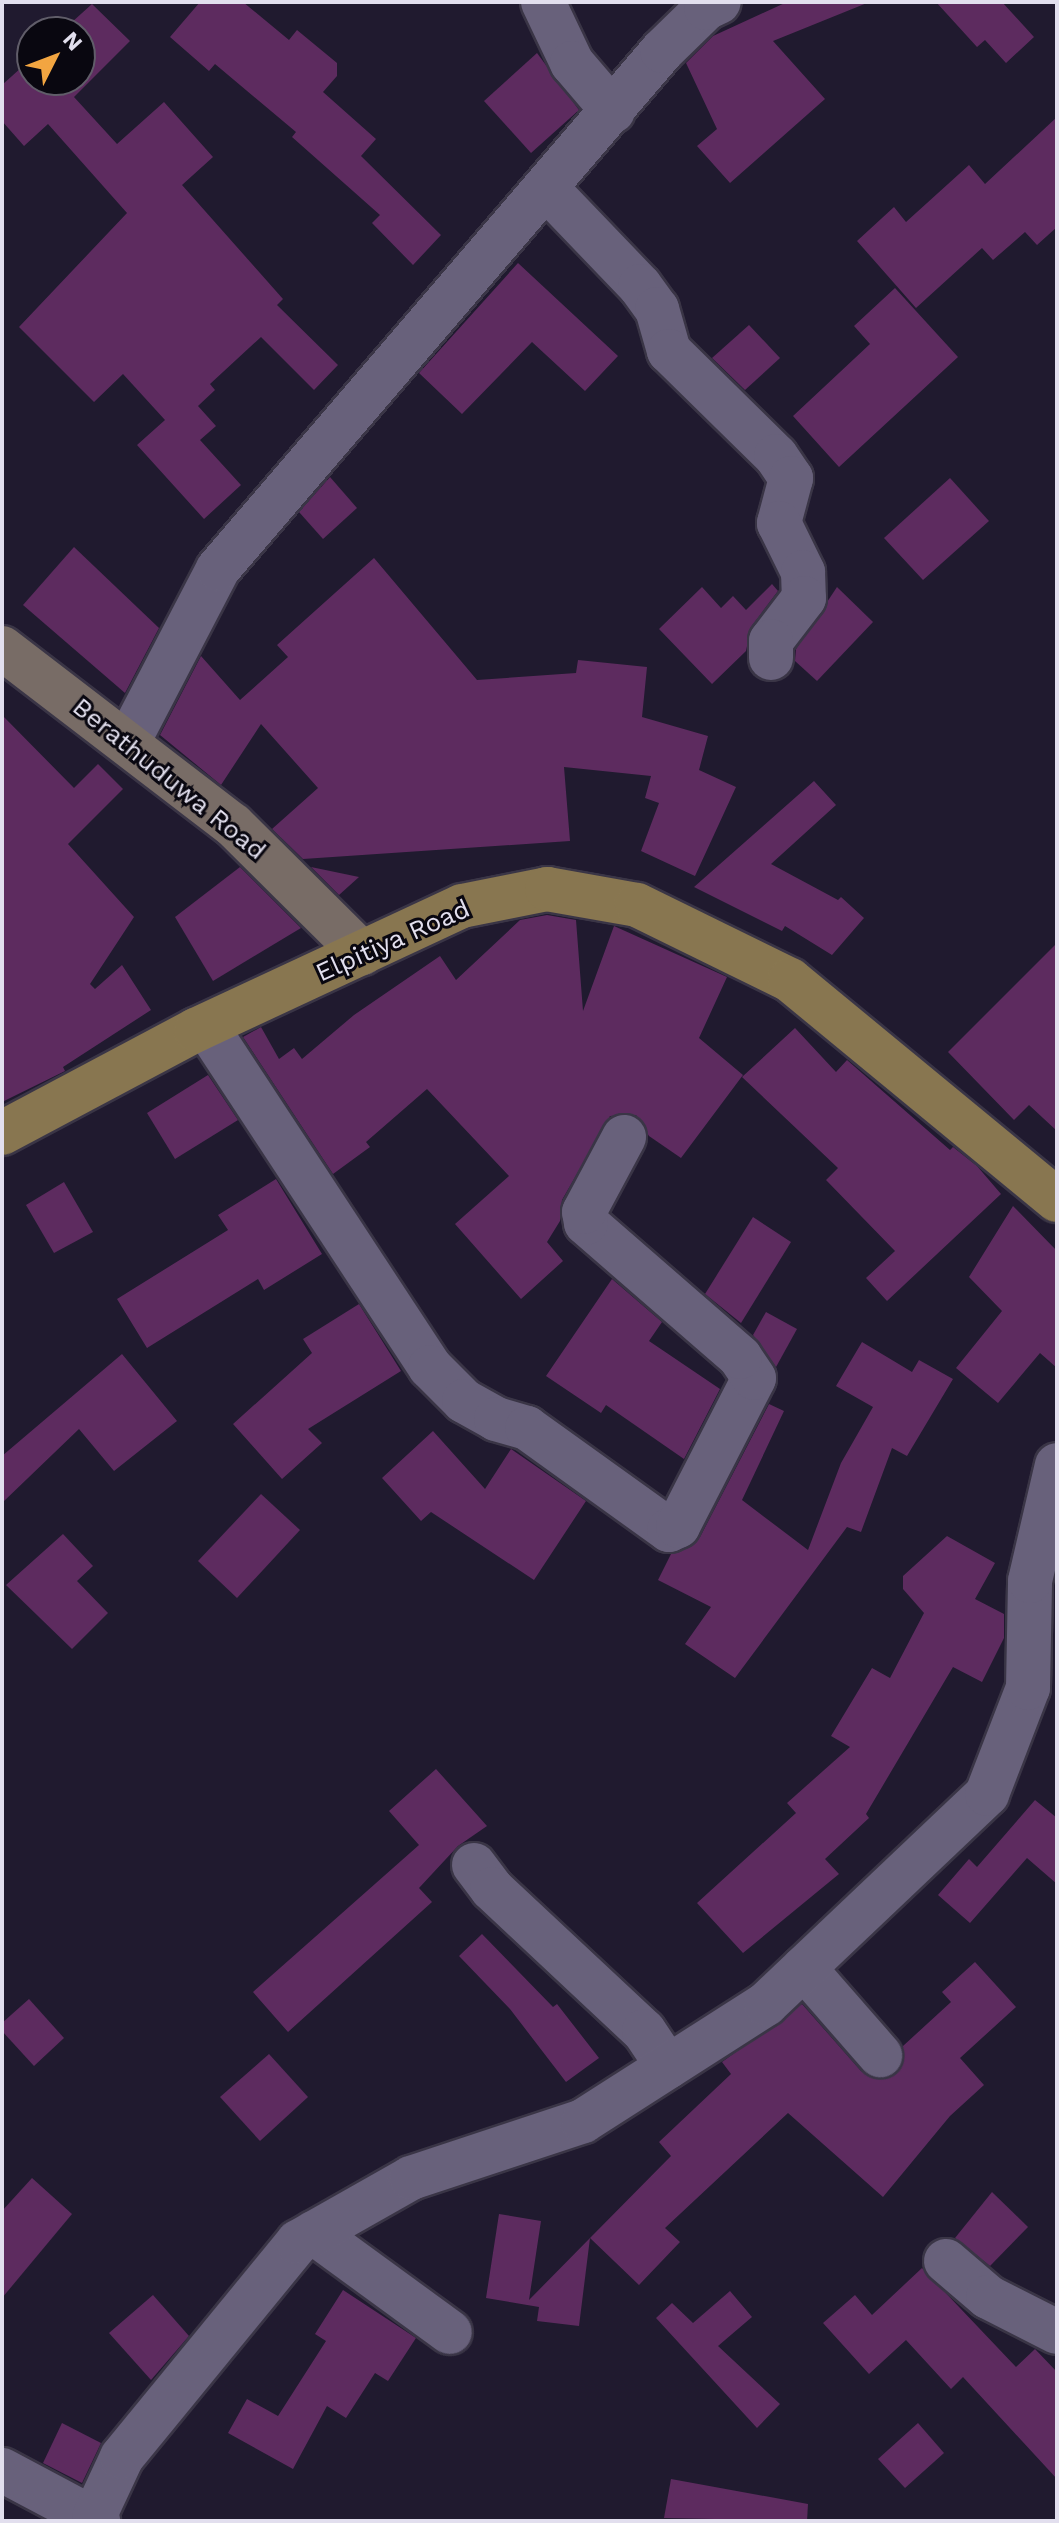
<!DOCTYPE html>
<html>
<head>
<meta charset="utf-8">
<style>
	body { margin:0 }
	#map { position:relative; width:1059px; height:2523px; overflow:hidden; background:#201a2f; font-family:"Work Sans",sans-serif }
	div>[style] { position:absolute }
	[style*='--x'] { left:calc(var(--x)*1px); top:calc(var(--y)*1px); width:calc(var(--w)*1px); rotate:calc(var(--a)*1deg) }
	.building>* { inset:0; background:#5d2b5f }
	.roads { filter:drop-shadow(2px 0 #3a3546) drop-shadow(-2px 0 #3a3546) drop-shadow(0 2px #3a3546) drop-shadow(0 -2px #3a3546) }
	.street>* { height:44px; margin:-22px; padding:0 22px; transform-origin:22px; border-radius:22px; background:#68617b }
	.secondary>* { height:44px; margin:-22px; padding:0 22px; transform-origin:22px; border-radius:22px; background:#786c66 }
	.primary>* { height:44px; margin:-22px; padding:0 22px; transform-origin:22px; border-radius:22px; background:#887650 }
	span { translate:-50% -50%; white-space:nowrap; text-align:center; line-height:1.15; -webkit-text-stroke:6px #090710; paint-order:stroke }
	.street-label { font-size:26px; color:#e2dfee }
	.frame { position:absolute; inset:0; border:4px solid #e2dfee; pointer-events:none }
	.north { position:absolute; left:16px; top:16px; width:80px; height:80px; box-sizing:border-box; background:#090710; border:2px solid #605d69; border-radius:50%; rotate:48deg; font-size:22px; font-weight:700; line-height:32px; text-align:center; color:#e2dfee }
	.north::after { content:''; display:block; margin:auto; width:28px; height:36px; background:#f2a541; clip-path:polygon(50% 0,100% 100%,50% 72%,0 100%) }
</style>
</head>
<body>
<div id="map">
	<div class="building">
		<div style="clip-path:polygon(200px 2px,243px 2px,289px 40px,297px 30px,337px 63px,337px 76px,323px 92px,376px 139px,361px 156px,441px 235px,413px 265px,372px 223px,380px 215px,292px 137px,296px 132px,215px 64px,209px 71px,170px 37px)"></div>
		<div style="clip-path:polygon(787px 2px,867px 3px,773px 41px,825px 99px,730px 183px,697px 146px,717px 129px,686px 63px,713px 36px)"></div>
		<div style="clip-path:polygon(936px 2px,1002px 2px,1034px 37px,1006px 63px,985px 40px,977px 47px)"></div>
		<div style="clip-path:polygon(92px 4px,130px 41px,74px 97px,117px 144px,164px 102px,213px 157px,182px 185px,283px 299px,277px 305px,338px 365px,314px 390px,261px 337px,210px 384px,215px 390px,198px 406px,216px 426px,200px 440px,241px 485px,204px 519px,137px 445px,165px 420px,123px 374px,94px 402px,19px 327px,127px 213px,48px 124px,24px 146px,2px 121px,2px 85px,32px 58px,32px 80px,80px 80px,80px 32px,61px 32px)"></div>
		<div style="clip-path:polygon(537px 53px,579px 110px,531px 153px,484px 101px)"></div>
		<div style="clip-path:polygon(1057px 117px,1057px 227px,1037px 245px,1025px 232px,993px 260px,982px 248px,916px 308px,857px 241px,894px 207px,906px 222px,969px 165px,985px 184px)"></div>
		<div style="clip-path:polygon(518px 263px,618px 356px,585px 391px,532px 342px,462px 414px,419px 373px)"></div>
		<div style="clip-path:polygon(895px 288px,958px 357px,839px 467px,793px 416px,870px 344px,854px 326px)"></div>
		<div style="clip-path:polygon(749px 325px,780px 358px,745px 390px,712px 358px)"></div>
		<div style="clip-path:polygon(330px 477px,357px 508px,323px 539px,299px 512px)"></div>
		<div style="clip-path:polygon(950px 478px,989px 521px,923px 580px,884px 538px)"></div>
		<div style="clip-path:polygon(74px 547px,159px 628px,125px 693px,23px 605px)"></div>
		<div style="clip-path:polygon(374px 558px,477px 680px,576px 673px,578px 660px,647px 667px,642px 717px,708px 736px,699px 770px,736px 787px,695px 876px,641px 851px,659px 803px,645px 798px,651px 776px,564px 767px,570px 841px,303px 859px,272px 829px,318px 788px,261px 724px,221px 785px,160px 735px,201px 656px,240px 700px,288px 657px,277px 645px)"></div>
		<div style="clip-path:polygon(772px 584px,778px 591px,751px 627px,746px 651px,712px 684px,659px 629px,702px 587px,721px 608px,733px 596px,746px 610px)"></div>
		<div style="clip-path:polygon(837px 587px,873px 622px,817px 681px,795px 661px,796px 649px)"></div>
		<div style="clip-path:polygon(2px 715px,74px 788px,98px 764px,123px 789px,68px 844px,134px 917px,90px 984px,95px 989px,122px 965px,151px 1010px,63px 1067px,65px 1071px,2px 1102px)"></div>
		<div style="clip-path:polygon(814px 781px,836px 805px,771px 864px,838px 900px,841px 897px,864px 918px,832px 955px,785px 926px,782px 931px,694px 887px)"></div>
		<div style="clip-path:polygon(240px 867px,301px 928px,213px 981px,175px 917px)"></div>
		<div style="clip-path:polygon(311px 867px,359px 877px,339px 895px)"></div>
		<div style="clip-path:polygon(547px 915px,576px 920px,583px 1011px,614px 926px,727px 977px,699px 1038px,743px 1075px,681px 1158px,649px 1136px,636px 1115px,610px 1116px,562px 1200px,560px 1221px,547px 1242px,563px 1261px,521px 1299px,455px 1224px,509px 1176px,427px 1089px,366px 1142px,370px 1147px,333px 1174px,243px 1037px,261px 1027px,279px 1059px,294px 1048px,302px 1059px,354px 1015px,440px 956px,456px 980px,520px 920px)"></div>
		<div style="clip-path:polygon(1057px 943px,1057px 1131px,1029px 1105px,1014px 1120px,948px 1052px)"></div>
		<div style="clip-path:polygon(795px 1028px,836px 1072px,847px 1060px,950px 1150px,953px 1147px,977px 1166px,1001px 1194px,887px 1301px,866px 1278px,895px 1251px,826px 1180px,838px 1168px,742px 1077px)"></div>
		<div style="clip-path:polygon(208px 1075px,238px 1120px,175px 1159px,147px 1113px)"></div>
		<div style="clip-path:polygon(276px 1179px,322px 1254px,264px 1290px,258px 1279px,147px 1348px,117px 1299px,228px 1230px,218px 1215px)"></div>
		<div style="clip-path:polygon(64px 1182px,93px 1232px,54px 1253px,26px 1205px)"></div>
		<div style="clip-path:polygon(1013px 1206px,1057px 1251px,1057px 1368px,1040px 1353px,998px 1403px,956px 1368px,1002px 1311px,969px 1277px)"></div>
		<div style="clip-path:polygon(753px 1217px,791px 1242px,741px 1323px,705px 1294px)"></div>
		<div style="clip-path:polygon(612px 1279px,662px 1322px,649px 1341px,720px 1389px,684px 1459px,606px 1405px,601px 1413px,546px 1376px)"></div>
		<div style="clip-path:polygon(359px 1304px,401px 1371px,308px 1429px,322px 1443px,282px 1479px,233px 1424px,312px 1353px,303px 1339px)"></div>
		<div style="clip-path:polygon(766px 1312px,797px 1329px,776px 1367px,753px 1335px)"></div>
		<div style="clip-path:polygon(862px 1342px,912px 1372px,919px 1360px,953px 1379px,907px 1456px,892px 1448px,861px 1532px,847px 1527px,735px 1678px,685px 1644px,711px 1607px,658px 1580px,671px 1554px,700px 1537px,769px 1404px,784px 1411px,742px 1500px,808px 1550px,841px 1463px,873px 1407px,836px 1386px)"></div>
		<div style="clip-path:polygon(122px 1354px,177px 1421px,114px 1471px,79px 1429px,2px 1503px,2px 1456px)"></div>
		<div style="clip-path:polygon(433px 1431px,485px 1489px,511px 1449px,586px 1501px,534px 1580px,431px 1512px,421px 1521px,382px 1478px)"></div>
		<div style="clip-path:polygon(261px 1494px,300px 1530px,237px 1598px,198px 1561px)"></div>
		<div style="clip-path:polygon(63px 1534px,93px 1566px,77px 1581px,108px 1613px,72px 1649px,6px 1585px)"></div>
		<div style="clip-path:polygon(947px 1536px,995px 1563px,975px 1599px,1004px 1614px,1004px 1638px,982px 1682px,953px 1667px,866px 1814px,869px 1818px,825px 1859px,839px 1874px,743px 1953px,697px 1903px,796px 1813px,787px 1803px,850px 1747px,831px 1736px,872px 1668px,890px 1678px,924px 1613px,903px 1589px,903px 1576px)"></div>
		<div style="clip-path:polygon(436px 1769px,487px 1826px,458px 1846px,419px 1888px,432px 1902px,288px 2032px,253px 1992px,419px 1845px,389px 1811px)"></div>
		<div style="clip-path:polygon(1035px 1800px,1057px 1818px,1057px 1884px,1027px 1858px,970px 1923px,938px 1895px,969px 1859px,977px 1867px)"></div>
		<div style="clip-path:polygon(482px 1934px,553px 2007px,557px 2004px,599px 2058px,566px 2082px,510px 2009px,459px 1956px)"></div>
		<div style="clip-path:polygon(975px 1962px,1016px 2007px,960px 2058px,984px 2085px,950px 2116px,883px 2197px,788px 2113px,665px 2228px,680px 2242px,639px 2285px,590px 2238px,671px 2156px,659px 2142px,731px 2074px,722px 2062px,802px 2004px,861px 2071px,886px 2079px,903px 2064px,903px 2046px,951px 2002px,942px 1992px)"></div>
		<div style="clip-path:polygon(29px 1999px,64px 2038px,34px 2066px,2px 2031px,2px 2023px)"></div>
		<div style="clip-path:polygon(269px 2054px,308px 2097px,260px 2141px,220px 2097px)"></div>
		<div style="clip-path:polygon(32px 2178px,72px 2214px,2px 2298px,2px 2211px)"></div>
		<div style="clip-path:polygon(992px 2192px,1028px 2227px,990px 2266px,955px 2238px)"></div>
		<div style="clip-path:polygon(499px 2214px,541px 2221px,529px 2300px,590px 2238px,579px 2326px,537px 2321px,539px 2307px,486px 2298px)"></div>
		<div style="clip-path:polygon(922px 2268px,1016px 2367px,1035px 2349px,1057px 2372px,1057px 2479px,963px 2377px,951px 2389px,906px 2340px,869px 2374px,823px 2323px,855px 2295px,872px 2315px)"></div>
		<div style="clip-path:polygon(343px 2290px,416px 2338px,388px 2381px,375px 2373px,346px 2418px,327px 2406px,293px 2469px,228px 2433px,247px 2399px,278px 2416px,326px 2341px,315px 2334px)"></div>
		<div style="clip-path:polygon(730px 2291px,752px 2317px,718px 2346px,780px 2404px,757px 2428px,656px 2318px,672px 2303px,693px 2323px)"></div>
		<div style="clip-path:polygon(153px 2295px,189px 2336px,151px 2380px,109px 2333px)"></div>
		<div style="clip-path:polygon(62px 2423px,101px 2443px,82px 2483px,43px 2463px)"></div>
		<div style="clip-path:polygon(918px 2423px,944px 2453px,905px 2488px,878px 2459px)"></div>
		<div style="clip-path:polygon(671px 2479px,808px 2504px,807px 2521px,664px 2518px)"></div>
	</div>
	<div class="roads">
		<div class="street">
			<div style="--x:543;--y:2;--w:68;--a:64.6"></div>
			<div style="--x:572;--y:63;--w:63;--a:49.5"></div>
			<div style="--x:547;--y:189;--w:134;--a:46.2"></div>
			<div style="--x:640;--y:286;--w:29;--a:54"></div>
			<div style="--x:657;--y:309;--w:44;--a:74.1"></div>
			<div style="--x:669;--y:351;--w:150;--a:44.5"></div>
			<div style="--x:776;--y:456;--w:27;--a:56"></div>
			<div style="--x:791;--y:478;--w:47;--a:104.9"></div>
			<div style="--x:779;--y:523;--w:55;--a:63.9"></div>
			<div style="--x:803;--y:572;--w:26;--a:88"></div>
			<div style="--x:804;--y:598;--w:54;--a:127.5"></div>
			<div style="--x:771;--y:641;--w:17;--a:90"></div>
			<div style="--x:128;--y:742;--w:195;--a:-62.5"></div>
			<div style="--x:218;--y:569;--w:682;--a:-49.4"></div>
			<div style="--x:662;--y:51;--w:62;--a:-44.3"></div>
			<div style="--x:706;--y:8;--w:14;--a:-25"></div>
			<div style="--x:206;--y:1026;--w:408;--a:56.7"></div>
			<div style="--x:430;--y:1367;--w:48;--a:45"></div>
			<div style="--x:464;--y:1401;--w:37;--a:29"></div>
			<div style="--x:496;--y:1419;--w:32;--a:16"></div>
			<div style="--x:527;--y:1428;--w:175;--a:35.7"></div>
			<div style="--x:669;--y:1530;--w:10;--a:-24"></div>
			<div style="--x:678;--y:1526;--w:166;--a:-62.8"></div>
			<div style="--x:754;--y:1378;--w:25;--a:-124"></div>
			<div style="--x:740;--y:1357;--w:204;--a:-139"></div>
			<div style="--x:586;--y:1223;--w:11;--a:-100"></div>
			<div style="--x:584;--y:1212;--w:85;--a:-61.9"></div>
			<div style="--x:474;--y:1865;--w:30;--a:53"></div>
			<div style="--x:492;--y:1889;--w:208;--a:43.1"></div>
			<div style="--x:644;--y:2031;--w:43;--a:56.3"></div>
			<div style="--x:804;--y:1968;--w:116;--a:48.9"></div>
			<div style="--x:314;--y:2233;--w:168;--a:36.1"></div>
			<div style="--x:946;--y:2261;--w:55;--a:40.6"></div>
			<div style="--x:988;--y:2297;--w:77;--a:26.9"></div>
			<div style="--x:2;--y:2470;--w:109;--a:28"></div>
			<div style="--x:94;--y:2517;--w:66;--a:-65"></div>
			<div style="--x:122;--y:2457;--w:278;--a:-50.7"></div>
			<div style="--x:298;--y:2242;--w:130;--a:-29.5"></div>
			<div style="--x:411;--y:2178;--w:181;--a:-18.3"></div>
			<div style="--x:583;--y:2121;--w:217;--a:-32.6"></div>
			<div style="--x:766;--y:2004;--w:305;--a:-43.5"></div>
			<div style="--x:987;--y:1794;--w:114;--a:-68.9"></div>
			<div style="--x:1028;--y:1688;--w:107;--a:-88.9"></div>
			<div style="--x:1030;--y:1581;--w:119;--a:-76.9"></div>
		</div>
		<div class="secondary">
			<div style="--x:2;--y:648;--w:291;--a:37.5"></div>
			<div style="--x:233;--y:825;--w:182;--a:44.8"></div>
		</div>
		<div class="primary">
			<div style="--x:2;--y:1133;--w:220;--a:-28"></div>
			<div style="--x:196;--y:1030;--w:293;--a:-25"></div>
			<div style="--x:462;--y:906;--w:87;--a:-11.3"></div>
			<div style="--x:547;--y:889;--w:91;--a:10.1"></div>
			<div style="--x:637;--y:905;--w:170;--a:26.1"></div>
			<div style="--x:790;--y:980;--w:346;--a:39.5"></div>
		</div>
	</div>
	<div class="street-label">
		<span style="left:169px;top:779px;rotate:39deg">Berathuduwa Road</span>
		<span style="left:393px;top:941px;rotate:-24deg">Elpitiya Road</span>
	</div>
	<div class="frame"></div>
	<div class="north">N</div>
</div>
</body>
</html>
